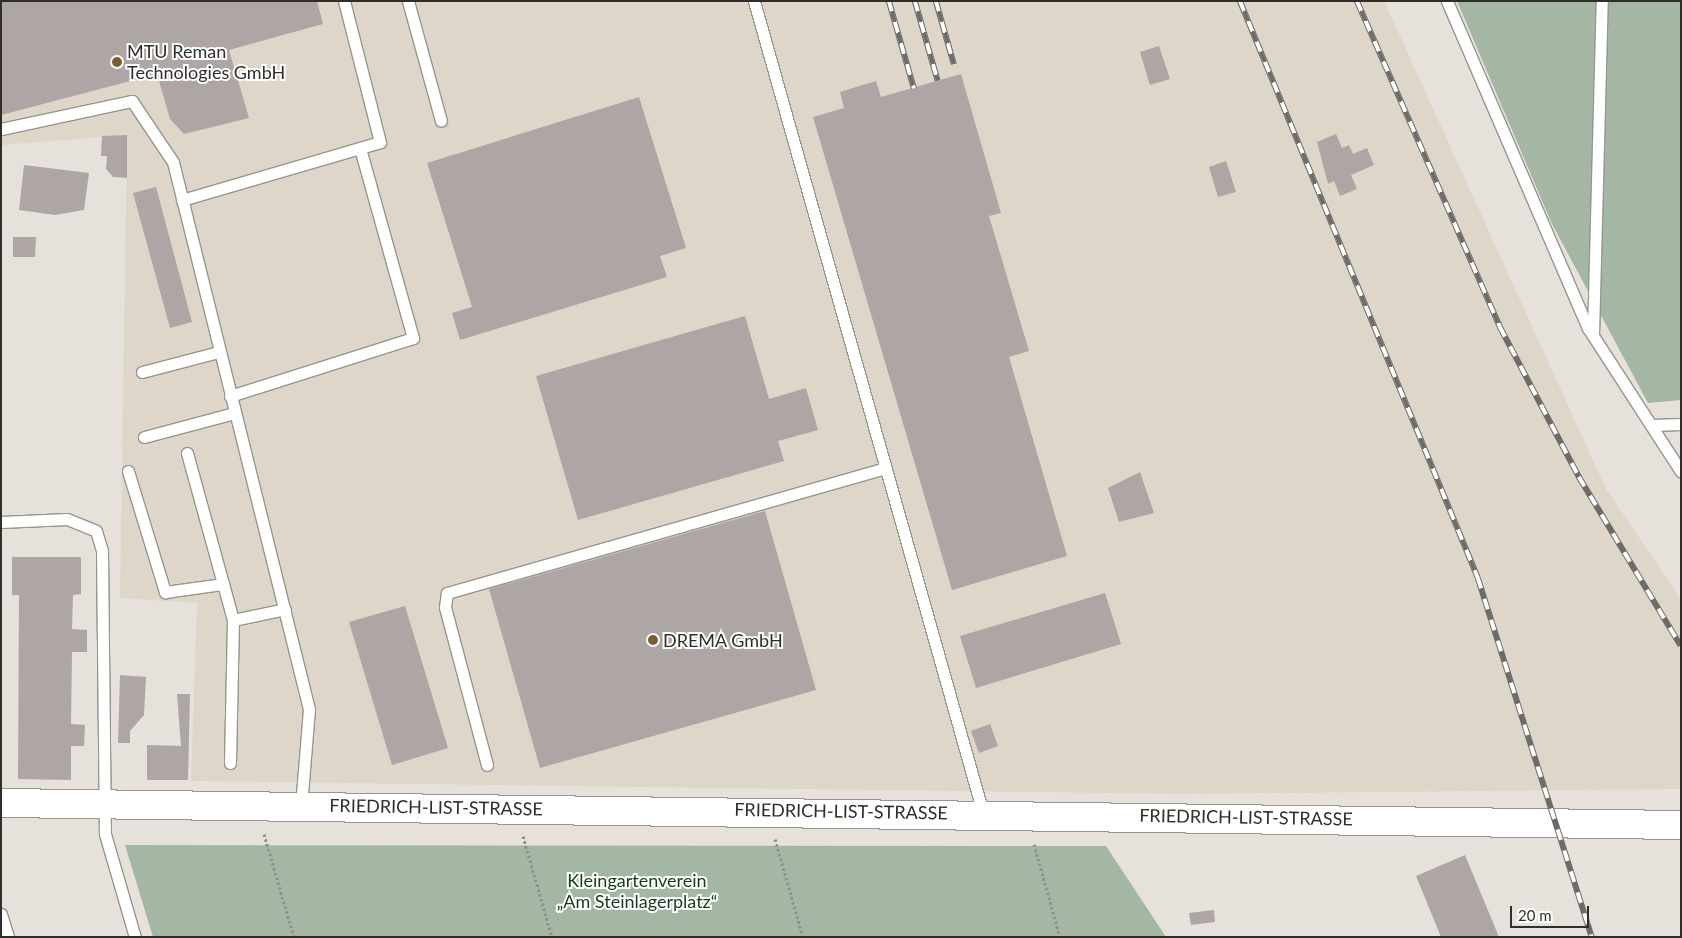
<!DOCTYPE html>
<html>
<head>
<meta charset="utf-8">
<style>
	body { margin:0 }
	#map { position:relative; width:1682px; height:938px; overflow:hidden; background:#e6e2db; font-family:Lato,sans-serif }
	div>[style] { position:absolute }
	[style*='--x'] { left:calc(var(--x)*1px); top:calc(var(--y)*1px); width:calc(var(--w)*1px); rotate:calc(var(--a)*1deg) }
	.built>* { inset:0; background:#ded6c9 }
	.green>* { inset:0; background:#a4b6a4 }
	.building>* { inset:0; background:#aea5a5 }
	.path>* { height:3px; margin-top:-1.5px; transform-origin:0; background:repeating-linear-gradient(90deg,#92908a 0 2.5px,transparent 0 5px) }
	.roads { filter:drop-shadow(1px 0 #98948e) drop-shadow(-1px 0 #98948e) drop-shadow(0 1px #98948e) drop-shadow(0 -1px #98948e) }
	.lane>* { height:11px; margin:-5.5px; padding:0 5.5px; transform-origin:5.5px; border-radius:5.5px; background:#fff }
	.secondary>* { height:28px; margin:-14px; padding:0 14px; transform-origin:14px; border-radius:14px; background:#fff }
	.rail>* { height:5.5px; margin-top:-2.75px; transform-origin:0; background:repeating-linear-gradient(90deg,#fff 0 11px,#6e6c68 0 22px); box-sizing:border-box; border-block:1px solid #6e6c68 }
	.dots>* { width:14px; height:14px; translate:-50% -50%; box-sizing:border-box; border:2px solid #fff; border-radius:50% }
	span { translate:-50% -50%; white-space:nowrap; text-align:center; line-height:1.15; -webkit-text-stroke:4px #fff; paint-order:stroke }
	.poi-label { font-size:18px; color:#2f2e2b }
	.left { translate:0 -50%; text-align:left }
	.street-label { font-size:18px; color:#2f2e2b }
	.park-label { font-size:18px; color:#163b1a }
	.frame { position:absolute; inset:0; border:2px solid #2f2e2b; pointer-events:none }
	.scale { position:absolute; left:1510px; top:906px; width:79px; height:22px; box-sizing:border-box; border:2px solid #2f2e2b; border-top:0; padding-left:6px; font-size:15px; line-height:18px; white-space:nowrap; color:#2f2e2b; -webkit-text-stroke:4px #fff; paint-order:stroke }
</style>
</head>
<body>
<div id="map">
	<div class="built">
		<div style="clip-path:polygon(1px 1px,1384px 1px,1606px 489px,1681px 599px,1681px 789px,1185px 794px,191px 781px,197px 603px,120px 598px,127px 135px,1px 145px)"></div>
	</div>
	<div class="green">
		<div style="clip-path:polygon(1457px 1px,1681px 1px,1681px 400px,1648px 403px,1552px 224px)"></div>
		<div style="clip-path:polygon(125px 845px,1106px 846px,1166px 937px,153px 937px)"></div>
	</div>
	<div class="building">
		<div style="clip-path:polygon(1px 1px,317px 1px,323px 24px,229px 50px,249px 118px,184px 134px,170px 119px,157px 74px,1px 115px)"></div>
		<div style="clip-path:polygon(1159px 46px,1170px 79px,1150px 85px,1140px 52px)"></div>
		<div style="clip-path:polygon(961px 74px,1001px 213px,989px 216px,1029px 351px,1009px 357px,1067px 556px,952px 590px,813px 117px,844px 108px,840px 92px,876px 81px,881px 97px)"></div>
		<div style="clip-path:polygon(639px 97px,686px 248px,660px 256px,667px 277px,460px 340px,452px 313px,472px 307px,427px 163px)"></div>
		<div style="clip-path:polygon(1336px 134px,1342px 148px,1349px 145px,1353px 154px,1367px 148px,1374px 165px,1351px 175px,1357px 189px,1340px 196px,1334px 181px,1328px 184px,1317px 142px)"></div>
		<div style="clip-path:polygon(127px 135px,127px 178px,113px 177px,106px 169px,107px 156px,101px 156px,102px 136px)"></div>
		<div style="clip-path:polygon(1226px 161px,1236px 192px,1218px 197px,1209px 167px)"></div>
		<div style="clip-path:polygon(24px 165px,89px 173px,84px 210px,55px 215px,19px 210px)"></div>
		<div style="clip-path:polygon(156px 187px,192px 322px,170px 328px,133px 193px)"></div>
		<div style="clip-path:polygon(13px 237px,36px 237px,35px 257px,13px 257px)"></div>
		<div style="clip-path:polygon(745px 316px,769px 399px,806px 388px,818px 430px,778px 441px,784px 461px,578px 520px,536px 376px)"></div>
		<div style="clip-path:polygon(1140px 472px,1154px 513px,1119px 522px,1108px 488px)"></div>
		<div style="clip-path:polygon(765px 511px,816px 690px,540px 768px,489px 589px)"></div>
		<div style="clip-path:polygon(12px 557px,81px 557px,81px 594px,73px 595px,72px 629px,87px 630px,87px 652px,72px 652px,71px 724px,85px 725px,84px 746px,71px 746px,71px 780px,18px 779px,19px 595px,12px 595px)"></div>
		<div style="clip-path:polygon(1105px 593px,1121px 644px,976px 688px,960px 636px)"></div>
		<div style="clip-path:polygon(405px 606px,448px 748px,392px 765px,349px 622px)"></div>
		<div style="clip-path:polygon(120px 675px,146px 677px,144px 715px,130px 731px,130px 743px,118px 743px)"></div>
		<div style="clip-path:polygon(177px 694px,190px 694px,188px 780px,147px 780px,147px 745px,181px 746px)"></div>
		<div style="clip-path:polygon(990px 724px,998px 746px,979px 753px,971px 731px)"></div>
		<div style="clip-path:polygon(1465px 855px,1499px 937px,1441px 937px,1416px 876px)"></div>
		<div style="clip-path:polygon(1214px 910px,1215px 922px,1191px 925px,1189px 913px)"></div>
	</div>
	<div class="path">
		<div style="--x:264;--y:834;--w:107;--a:73.8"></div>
		<div style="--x:523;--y:836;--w:105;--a:74"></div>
		<div style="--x:775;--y:839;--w:102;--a:74.1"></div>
		<div style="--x:1034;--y:844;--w:97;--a:74.4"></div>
	</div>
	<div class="roads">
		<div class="lane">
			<div style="--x:408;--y:1;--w:124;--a:74.6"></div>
			<div style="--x:754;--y:1;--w:844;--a:74.25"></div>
			<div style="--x:1447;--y:1;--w:356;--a:66.7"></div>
			<div style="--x:1588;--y:328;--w:171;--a:57.1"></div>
			<div style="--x:1;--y:129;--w:134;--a:-12.1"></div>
			<div style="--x:132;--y:101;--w:73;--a:56.1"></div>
			<div style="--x:173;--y:162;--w:564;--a:76.04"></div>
			<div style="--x:309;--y:709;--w:97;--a:94.7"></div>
			<div style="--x:182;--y:200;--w:206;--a:-16.3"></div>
			<div style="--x:380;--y:142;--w:146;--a:-104.3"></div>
			<div style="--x:1593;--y:335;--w:334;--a:-88.5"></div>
			<div style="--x:142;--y:372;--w:79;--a:-14.7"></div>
			<div style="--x:230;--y:396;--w:192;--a:-17.6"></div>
			<div style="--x:413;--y:338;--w:197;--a:-105.6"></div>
			<div style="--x:1651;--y:425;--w:30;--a:-2"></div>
			<div style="--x:144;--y:437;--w:93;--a:-14.9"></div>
			<div style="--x:187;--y:453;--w:173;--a:74.6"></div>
			<div style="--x:128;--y:471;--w:127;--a:73"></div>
			<div style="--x:165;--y:592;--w:59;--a:-7.9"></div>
			<div style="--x:1;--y:522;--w:66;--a:-2.6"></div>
			<div style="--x:67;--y:519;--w:31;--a:22"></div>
			<div style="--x:96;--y:531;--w:21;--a:73"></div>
			<div style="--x:102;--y:551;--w:283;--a:89.4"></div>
			<div style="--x:105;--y:834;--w:107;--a:73.8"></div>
			<div style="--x:230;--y:763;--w:143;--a:-88.8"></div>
			<div style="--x:233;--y:620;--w:53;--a:-11.9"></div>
			<div style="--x:487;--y:765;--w:163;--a:-104.9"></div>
			<div style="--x:445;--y:607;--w:14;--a:-82"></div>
			<div style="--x:447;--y:593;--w:456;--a:-15.9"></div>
			<div style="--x:1;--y:914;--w:24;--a:73"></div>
		</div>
		<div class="secondary">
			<div style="--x:1;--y:803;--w:1680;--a:0.75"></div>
		</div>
	</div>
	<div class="rail">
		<div style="--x:889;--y:1;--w:91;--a:74"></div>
		<div style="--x:915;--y:1;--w:83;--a:74"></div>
		<div style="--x:936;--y:1;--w:66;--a:74.1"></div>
		<div style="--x:1240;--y:1;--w:624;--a:67.58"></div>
		<div style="--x:1478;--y:578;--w:377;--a:72.4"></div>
		<div style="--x:1357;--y:1;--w:356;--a:66.3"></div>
		<div style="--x:1500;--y:327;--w:170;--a:62.2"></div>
		<div style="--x:1579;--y:477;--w:197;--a:58.9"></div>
	</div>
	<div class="dots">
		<div style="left:117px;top:62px;background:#795c30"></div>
		<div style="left:653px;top:640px;background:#795c30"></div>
	</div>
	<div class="poi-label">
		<span class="left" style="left:127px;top:62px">MTU Reman<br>Technologies GmbH</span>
		<span class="left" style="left:663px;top:640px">DREMA GmbH</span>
	</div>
	<div class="street-label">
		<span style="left:436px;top:807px;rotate:1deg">FRIEDRICH-LIST-STRASSE</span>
		<span style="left:841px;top:811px;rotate:1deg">FRIEDRICH-LIST-STRASSE</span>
		<span style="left:1246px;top:817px;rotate:1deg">FRIEDRICH-LIST-STRASSE</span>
	</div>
	<div class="park-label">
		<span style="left:637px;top:891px">Kleingartenverein<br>„Am Steinlagerplatz“</span>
	</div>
	<div class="frame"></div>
	<div class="scale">20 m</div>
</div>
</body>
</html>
